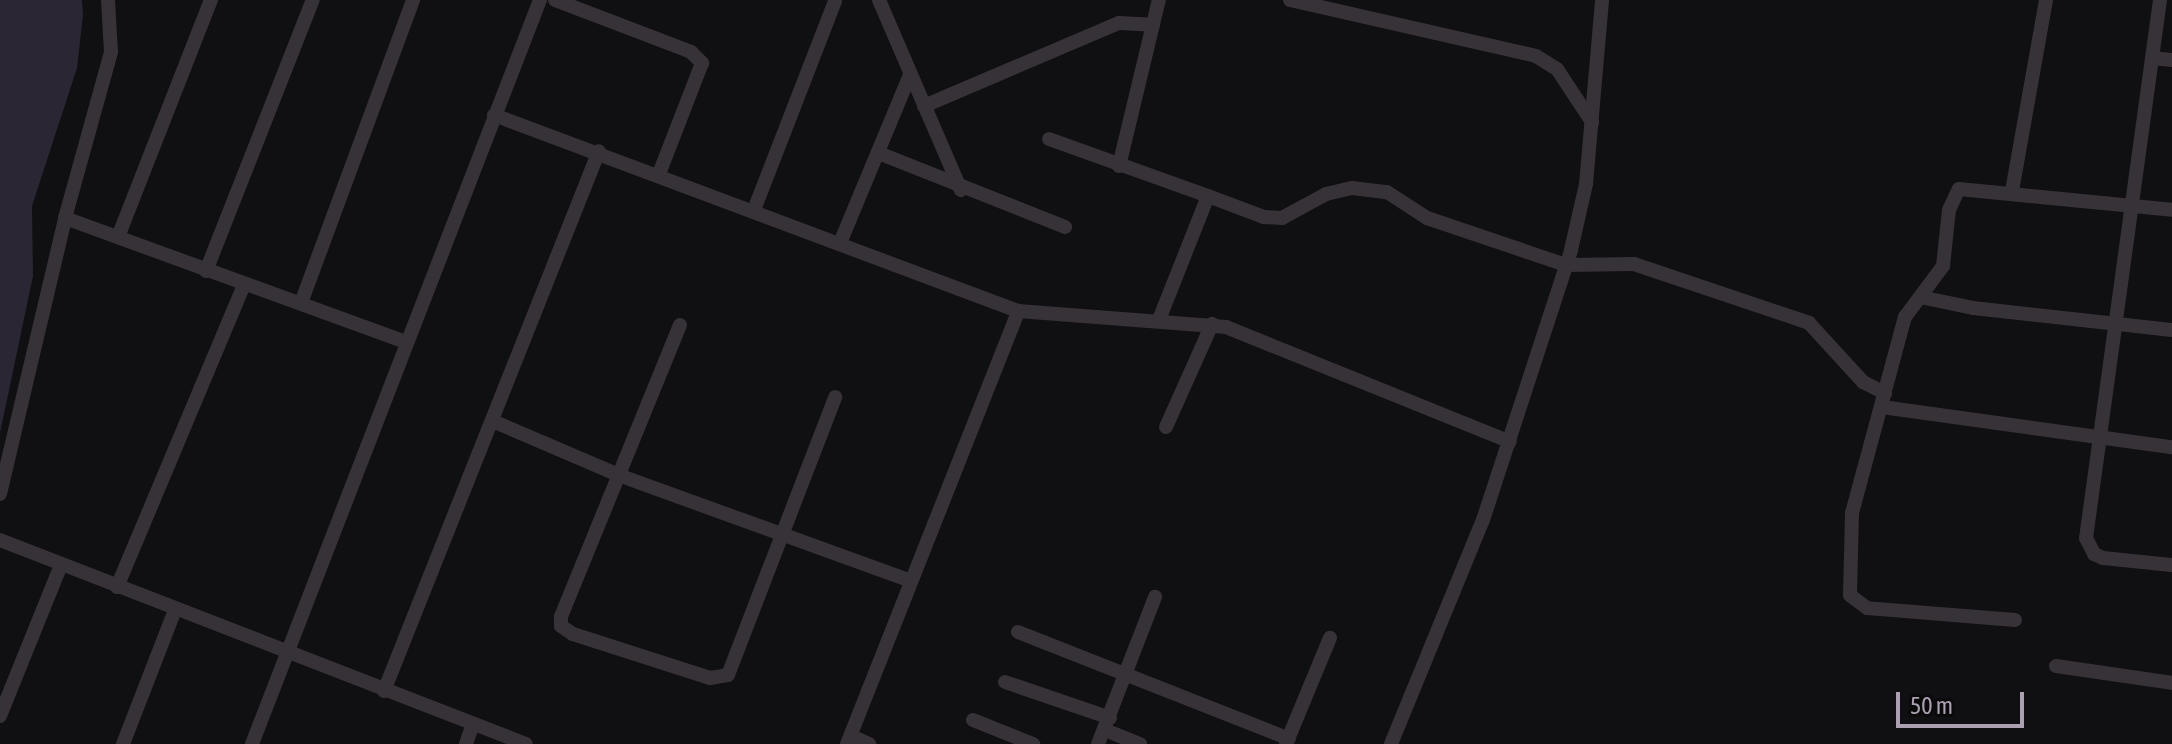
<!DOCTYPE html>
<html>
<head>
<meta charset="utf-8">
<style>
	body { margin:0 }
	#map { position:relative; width:2172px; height:744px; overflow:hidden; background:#100f11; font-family:"Asap Condensed",sans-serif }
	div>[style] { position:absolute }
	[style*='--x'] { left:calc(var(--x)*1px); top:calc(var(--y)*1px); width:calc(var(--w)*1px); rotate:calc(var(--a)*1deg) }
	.water>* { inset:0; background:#2b2634 }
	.minor>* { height:14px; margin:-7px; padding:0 7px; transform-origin:7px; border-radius:7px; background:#363238 }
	span { translate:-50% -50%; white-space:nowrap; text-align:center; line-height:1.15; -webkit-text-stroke:6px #0b0a0b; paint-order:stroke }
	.scale { position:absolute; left:1896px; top:692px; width:128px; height:36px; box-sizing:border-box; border:4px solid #aba0b2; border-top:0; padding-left:10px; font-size:24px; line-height:28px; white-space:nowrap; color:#aba0b2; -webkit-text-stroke:6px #0b0a0b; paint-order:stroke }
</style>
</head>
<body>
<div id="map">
	<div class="water">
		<div style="clip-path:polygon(0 0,82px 0,83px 15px,77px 68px,32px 206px,33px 276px,0 433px)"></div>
	</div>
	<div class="minor">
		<div style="--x:555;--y:0;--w:146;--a:20.9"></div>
		<div style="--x:691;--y:52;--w:16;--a:45"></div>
		<div style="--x:702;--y:63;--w:119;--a:111.2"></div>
		<div style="--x:879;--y:0;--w:207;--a:66.7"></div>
		<div style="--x:1290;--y:0;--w:252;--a:12.8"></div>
		<div style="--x:1536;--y:56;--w:25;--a:32"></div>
		<div style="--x:1557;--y:69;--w:64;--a:56.6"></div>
		<div style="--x:2160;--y:0;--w:543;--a:97.83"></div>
		<div style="--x:2086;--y:538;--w:18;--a:63"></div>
		<div style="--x:2094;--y:554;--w:10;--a:24"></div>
		<div style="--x:2103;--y:558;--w:69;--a:5.8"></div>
		<div style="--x:2152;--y:58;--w:20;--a:6"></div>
		<div style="--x:924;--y:106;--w:212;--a:-23.1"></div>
		<div style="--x:1119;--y:23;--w:34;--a:3"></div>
		<div style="--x:494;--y:115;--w:559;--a:20.51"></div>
		<div style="--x:1018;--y:311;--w:209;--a:4.4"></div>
		<div style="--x:1226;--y:327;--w:306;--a:22"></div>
		<div style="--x:1049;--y:139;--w:169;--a:19.7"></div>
		<div style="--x:1208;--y:196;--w:133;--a:111.6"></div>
		<div style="--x:881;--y:154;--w:198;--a:21.6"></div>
		<div style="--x:1119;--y:166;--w:171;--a:-76.5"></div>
		<div style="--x:2012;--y:191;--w:194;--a:-79.9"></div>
		<div style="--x:1208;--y:196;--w:60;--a:20.6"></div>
		<div style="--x:1264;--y:217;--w:18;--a:3"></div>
		<div style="--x:1282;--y:218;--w:50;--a:-28.6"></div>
		<div style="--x:1326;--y:194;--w:27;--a:-13"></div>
		<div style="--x:1352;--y:188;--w:35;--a:7"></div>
		<div style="--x:1387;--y:192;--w:48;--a:33"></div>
		<div style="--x:1427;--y:218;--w:147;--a:18.7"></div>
		<div style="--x:1566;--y:265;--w:68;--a:-0.8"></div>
		<div style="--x:1634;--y:264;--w:185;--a:18.6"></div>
		<div style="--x:1809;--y:323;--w:80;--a:47.5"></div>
		<div style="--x:1863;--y:382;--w:25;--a:27"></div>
		<div style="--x:754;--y:210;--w:224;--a:-68.8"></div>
		<div style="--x:65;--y:218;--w:363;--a:20"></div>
		<div style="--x:118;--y:237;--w:255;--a:-68.6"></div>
		<div style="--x:840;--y:243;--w:182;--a:-67.4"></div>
		<div style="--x:206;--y:271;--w:291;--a:-68.5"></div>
		<div style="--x:1920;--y:297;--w:54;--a:11.7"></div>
		<div style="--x:1973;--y:308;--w:200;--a:6.3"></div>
		<div style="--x:301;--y:303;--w:323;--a:-69.7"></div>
		<div style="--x:680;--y:325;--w:314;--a:112.2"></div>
		<div style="--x:561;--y:616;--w:10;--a:90"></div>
		<div style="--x:561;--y:626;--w:14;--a:34"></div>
		<div style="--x:573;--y:634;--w:144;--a:17.8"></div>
		<div style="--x:710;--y:678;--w:18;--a:-9"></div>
		<div style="--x:728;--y:675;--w:298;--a:-68.9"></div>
		<div style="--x:1882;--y:407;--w:293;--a:7.9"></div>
		<div style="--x:495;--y:422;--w:137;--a:23.2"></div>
		<div style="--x:621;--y:476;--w:306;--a:19.9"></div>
		<div style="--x:1166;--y:427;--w:113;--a:-65.9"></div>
		<div style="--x:0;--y:494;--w:284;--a:-76.7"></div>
		<div style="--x:65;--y:218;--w:172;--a:-74.5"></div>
		<div style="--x:111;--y:52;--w:52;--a:-93.3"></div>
		<div style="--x:0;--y:540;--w:564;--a:21.2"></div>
		<div style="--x:117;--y:587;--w:328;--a:-67.2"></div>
		<div style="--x:2015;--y:620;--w:148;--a:-175.4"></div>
		<div style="--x:1867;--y:608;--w:21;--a:-143"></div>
		<div style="--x:1850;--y:595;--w:82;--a:-88.6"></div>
		<div style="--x:1852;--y:513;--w:203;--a:-74.9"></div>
		<div style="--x:1905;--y:317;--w:64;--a:-53.3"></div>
		<div style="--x:1943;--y:266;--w:56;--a:-83.9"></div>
		<div style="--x:1949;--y:210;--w:23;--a:-65"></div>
		<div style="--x:1959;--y:189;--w:214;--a:5.6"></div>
		<div style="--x:1018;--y:632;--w:291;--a:21.5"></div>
		<div style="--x:2056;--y:666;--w:117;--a:8.3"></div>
		<div style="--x:1005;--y:682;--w:111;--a:18.9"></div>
		<div style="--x:384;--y:691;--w:581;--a:-68.29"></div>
		<div style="--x:0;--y:716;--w:163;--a:-68"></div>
		<div style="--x:973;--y:720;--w:65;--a:21.8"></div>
		<div style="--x:1105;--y:730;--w:38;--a:22"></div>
		<div style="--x:851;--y:736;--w:20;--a:24"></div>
		<div style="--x:123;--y:744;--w:144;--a:-68.8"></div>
		<div style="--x:252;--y:744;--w:798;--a:-68.84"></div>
		<div style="--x:466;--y:744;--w:21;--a:-71"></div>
		<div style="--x:847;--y:744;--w:466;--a:-68.4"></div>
		<div style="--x:1098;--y:744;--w:158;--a:-68.8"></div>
		<div style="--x:1286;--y:744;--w:115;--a:-67.5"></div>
		<div style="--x:1391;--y:744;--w:242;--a:-67.7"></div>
		<div style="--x:1483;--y:520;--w:284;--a:-71.9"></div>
		<div style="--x:1571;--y:250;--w:68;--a:-77.2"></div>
		<div style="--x:1586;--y:184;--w:185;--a:-85"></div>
	</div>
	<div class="scale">50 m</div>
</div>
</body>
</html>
